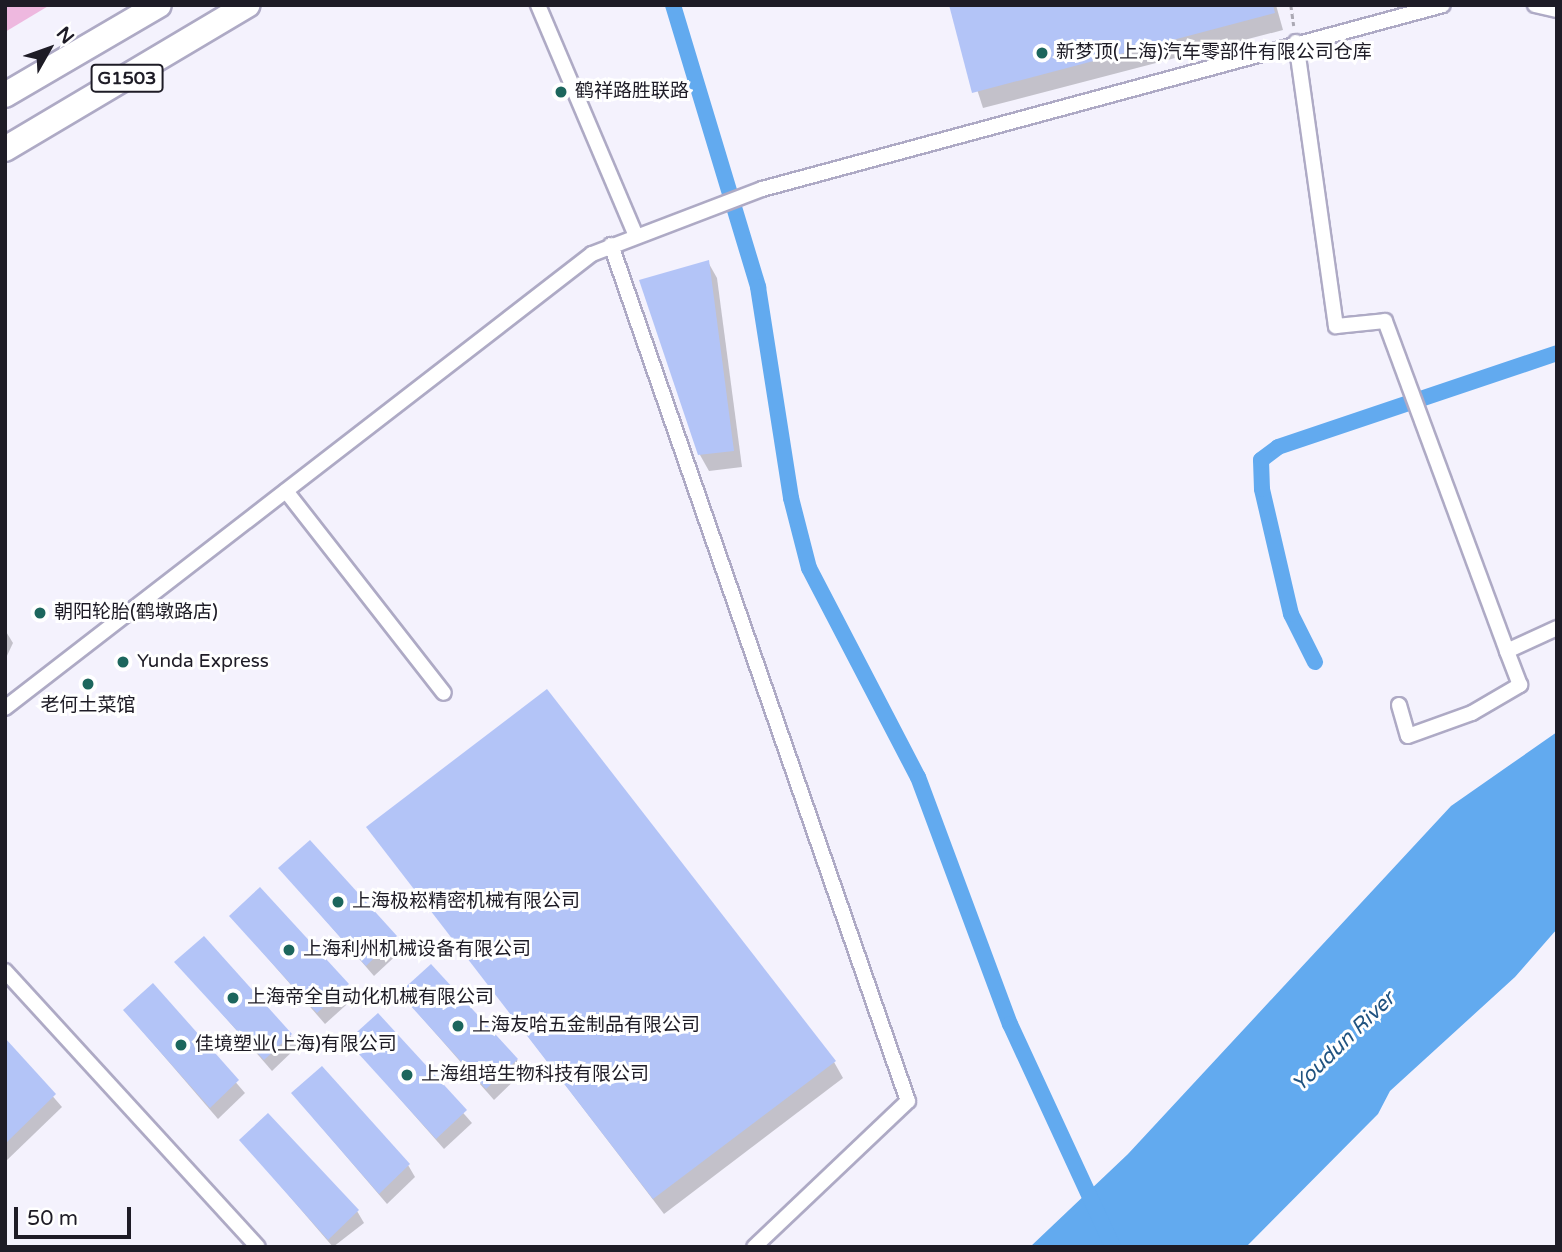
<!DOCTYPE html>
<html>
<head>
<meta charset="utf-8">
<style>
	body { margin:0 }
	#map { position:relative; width:1562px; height:1252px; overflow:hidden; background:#f4f2fd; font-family:"Varela Round","Noto Sans SC",sans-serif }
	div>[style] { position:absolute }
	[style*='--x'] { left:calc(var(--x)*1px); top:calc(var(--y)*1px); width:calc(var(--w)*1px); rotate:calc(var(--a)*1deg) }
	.green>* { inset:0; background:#eeb8df }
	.water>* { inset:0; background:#62aaef }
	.shadow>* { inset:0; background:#0003 }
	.canal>* { height:16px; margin:-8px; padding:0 8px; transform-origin:8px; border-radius:8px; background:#62aaef }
	.building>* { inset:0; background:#b3c4f7 }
	.path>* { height:2.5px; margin-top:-1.25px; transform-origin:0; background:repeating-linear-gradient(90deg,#aba9b4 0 5px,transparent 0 8.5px) }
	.roads { filter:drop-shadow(2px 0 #aeaac5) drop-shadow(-2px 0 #aeaac5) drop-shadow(0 2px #aeaac5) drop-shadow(0 -2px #aeaac5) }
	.street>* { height:14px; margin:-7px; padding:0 7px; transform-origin:7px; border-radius:7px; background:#fff }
	.highway>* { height:24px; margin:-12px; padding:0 12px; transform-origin:12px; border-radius:12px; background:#fff }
	.dots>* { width:19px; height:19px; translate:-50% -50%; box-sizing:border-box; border:4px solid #fff; border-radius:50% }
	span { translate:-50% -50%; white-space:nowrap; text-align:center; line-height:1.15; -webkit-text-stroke:6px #fff; paint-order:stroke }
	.shield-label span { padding:2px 5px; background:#fff; border:2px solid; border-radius:5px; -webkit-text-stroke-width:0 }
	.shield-label { font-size:18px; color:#1e1c26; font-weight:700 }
	.poi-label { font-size:19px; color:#1e1c26 }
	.left { translate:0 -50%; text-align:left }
	.water-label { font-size:21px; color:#205380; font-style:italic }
	.frame { position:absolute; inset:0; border:7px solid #1e1c26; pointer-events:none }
	.north { position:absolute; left:14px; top:14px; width:70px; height:70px; -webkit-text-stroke:5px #fff; paint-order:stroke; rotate:50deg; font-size:19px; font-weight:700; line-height:28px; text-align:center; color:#1e1c26 }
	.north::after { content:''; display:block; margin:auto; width:24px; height:32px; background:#1e1c26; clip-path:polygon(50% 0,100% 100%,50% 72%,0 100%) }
	.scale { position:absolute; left:14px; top:1207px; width:117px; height:32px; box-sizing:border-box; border:4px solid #1e1c26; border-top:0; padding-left:9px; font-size:21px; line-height:24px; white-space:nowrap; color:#1e1c26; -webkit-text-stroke:5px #fff; paint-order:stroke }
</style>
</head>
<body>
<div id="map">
	<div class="green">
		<div style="clip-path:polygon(5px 5px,50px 5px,5px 32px)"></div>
	</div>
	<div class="water">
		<div style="clip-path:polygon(1557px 732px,1557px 929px,1515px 977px,1390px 1091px,1378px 1114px,1246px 1247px,1030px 1247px,1128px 1154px,1451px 806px)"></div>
	</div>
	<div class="shadow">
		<div style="clip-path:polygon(950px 5px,1276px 5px,1283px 30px,983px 108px)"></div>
		<div style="clip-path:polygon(708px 262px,717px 278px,742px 467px,709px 471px,700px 455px)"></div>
		<div style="clip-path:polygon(5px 630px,13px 643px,5px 660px)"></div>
		<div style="clip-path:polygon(368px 827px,834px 1062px,843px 1078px,664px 1214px)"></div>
		<div style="clip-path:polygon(280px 868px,396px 937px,403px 949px,374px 976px)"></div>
		<div style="clip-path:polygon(260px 890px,355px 997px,325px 1024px,231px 916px)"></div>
		<div style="clip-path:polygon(177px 962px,290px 1035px,297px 1047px,272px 1071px)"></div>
		<div style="clip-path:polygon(153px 986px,245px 1093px,218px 1119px,125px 1011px)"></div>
		<div style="clip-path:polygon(401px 994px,517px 1060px,523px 1072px,494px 1100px)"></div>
		<div style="clip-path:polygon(378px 1016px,472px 1123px,444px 1149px,349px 1041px)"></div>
		<div style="clip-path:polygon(5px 1041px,62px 1107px,5px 1162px)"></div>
		<div style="clip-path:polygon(293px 1094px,408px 1165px,415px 1177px,387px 1204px)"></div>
		<div style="clip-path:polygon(241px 1140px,357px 1211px,364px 1223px,333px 1247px)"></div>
	</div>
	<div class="canal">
		<div style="--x:673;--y:5;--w:295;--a:73.2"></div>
		<div style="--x:758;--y:287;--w:214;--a:81.1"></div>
		<div style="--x:791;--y:498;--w:72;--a:75.6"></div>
		<div style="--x:809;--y:568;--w:236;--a:62.5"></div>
		<div style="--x:918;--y:777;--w:264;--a:69.6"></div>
		<div style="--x:1010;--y:1024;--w:246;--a:65.2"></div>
		<div style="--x:1315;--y:662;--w:54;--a:-116.6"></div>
		<div style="--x:1291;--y:614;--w:128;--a:-103.1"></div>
		<div style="--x:1262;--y:489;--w:29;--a:-92"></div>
		<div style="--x:1261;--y:460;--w:21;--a:-37"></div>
		<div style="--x:1278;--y:447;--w:294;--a:-18.6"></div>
	</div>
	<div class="building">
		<div style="clip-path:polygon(949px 5px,1273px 5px,1275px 13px,972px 93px)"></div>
		<div style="clip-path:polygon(709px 260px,734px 451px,698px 455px,639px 280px)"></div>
		<div style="clip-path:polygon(547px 689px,836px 1061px,653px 1199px,366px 827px)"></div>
		<div style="clip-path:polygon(310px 840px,397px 936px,366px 966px,278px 868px)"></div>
		<div style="clip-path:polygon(260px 887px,349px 984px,317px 1013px,229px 916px)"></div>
		<div style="clip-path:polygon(204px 936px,292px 1034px,264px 1060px,174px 962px)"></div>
		<div style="clip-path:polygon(431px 964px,518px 1059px,486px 1089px,399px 993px)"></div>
		<div style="clip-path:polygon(153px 983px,239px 1080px,210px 1108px,123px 1010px)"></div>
		<div style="clip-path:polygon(378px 1013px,467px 1110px,436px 1139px,347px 1041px)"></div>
		<div style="clip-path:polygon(5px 1038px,56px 1094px,5px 1144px)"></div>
		<div style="clip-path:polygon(322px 1066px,410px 1164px,379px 1194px,291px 1093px)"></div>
		<div style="clip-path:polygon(268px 1113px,359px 1210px,328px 1240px,239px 1140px)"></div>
	</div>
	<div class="path">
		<div style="--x:1291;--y:5;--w:21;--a:82"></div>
	</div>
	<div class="roads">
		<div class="street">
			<div style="--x:538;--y:5;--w:248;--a:67"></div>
			<div style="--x:1535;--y:5;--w:23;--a:13"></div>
			<div style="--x:1296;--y:42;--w:287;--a:82"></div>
			<div style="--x:1336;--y:326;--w:49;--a:-5.8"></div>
			<div style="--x:1385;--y:321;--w:352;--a:69.7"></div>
			<div style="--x:1507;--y:651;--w:55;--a:-24.7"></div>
			<div style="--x:611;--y:245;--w:906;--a:70.87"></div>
			<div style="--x:908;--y:1101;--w:212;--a:136.5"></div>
			<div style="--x:286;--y:491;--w:256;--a:52"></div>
			<div style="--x:1399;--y:705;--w:32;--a:74"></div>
			<div style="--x:1408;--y:736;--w:68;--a:-19.8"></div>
			<div style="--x:1472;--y:713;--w:56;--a:-30.3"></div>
			<div style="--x:1520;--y:685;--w:36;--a:-111"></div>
			<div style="--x:5;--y:708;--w:742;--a:-37.72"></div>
			<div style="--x:592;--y:254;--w:182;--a:-20.9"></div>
			<div style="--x:762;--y:189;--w:705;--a:-15.12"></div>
			<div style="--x:5;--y:971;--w:374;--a:47.5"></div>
		</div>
		<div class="highway">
			<div style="--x:5;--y:95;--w:178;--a:-30.3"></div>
			<div style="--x:5;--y:149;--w:282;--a:-30.7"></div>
		</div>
	</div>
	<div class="dots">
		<div style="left:1042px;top:53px;background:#1c665d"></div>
		<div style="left:561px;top:92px;background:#1c665d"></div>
		<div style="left:40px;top:613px;background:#1c665d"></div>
		<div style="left:123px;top:662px;background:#1c665d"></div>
		<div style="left:88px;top:684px;background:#1c665d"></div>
		<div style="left:338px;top:902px;background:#1c665d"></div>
		<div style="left:289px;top:950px;background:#1c665d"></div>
		<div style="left:233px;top:998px;background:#1c665d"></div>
		<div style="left:458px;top:1026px;background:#1c665d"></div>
		<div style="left:181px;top:1045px;background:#1c665d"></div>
		<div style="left:407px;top:1075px;background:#1c665d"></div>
	</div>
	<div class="shield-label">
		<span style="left:127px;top:78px">G1503</span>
	</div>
	<div class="poi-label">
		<span class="left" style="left:1056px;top:53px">新梦顶(上海)汽车零部件有限公司仓库</span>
		<span class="left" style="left:575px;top:92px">鹤祥路胜联路</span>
		<span class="left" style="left:54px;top:613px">朝阳轮胎(鹤墩路店)</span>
		<span class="left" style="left:137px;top:662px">Yunda Express</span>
		<span style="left:88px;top:706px">老何土菜馆</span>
		<span class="left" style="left:352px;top:902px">上海极崧精密机械有限公司</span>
		<span class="left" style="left:303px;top:950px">上海利州机械设备有限公司</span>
		<span class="left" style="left:247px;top:998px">上海帝全自动化机械有限公司</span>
		<span class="left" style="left:472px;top:1026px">上海友哈五金制品有限公司</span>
		<span class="left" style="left:195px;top:1045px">佳境塑业(上海)有限公司</span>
		<span class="left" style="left:421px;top:1075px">上海组培生物科技有限公司</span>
	</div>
	<div class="water-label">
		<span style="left:1344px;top:1042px;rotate:-44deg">Youdun River</span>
	</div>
	<div class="frame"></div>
	<div class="north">N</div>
	<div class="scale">50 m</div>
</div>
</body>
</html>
